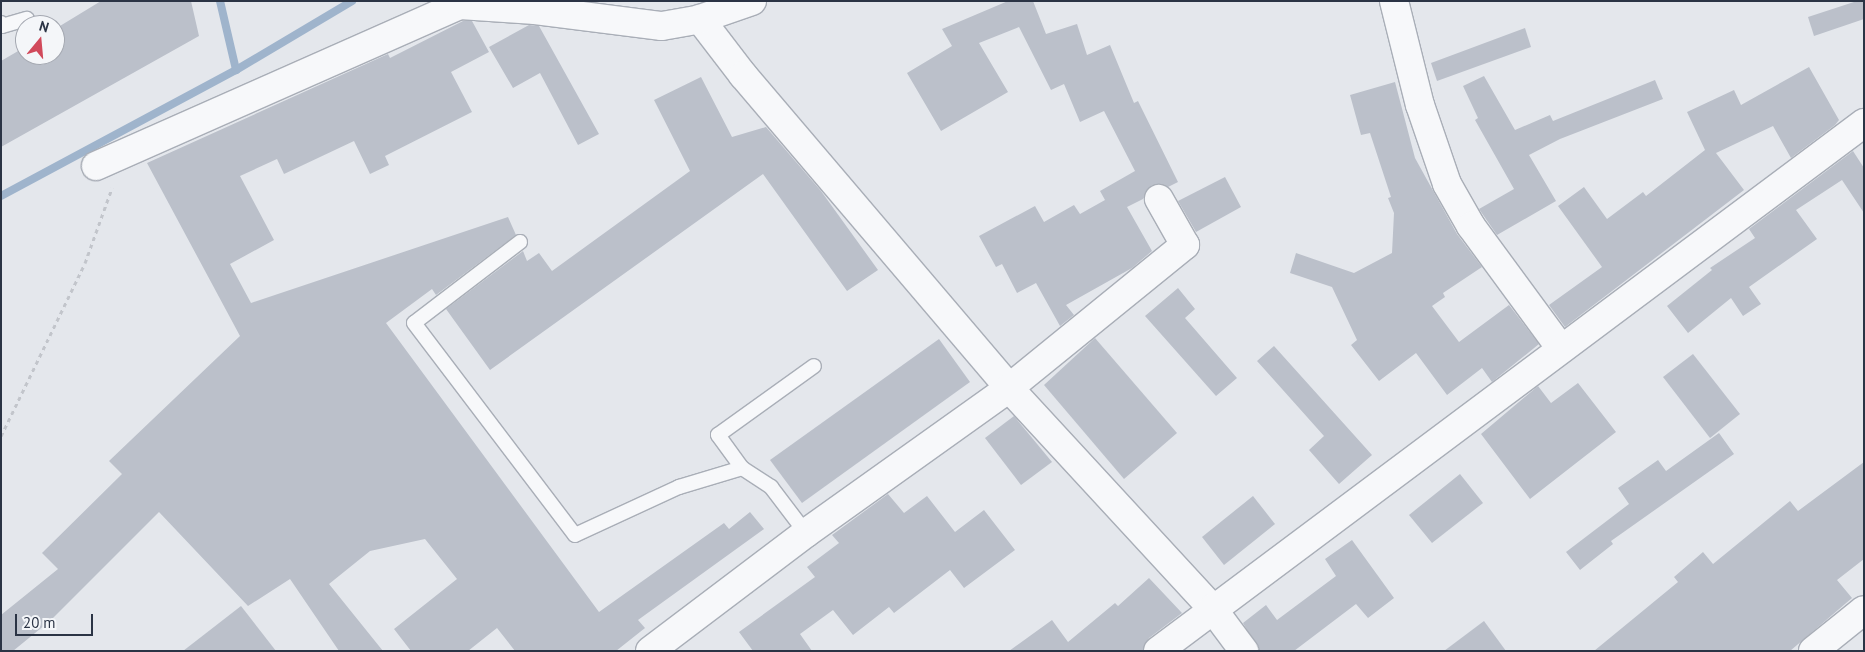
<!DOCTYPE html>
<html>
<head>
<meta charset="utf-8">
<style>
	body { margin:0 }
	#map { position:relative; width:1865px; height:652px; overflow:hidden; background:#e4e7ec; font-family:"PT Sans",sans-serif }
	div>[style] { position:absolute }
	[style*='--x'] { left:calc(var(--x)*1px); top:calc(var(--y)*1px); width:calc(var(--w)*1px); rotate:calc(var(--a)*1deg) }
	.stream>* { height:8px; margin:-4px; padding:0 4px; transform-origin:4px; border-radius:4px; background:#9fb4cc }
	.building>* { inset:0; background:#bbc0ca }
	.path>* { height:3px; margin-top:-1.5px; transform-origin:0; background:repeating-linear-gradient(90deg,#c2c5cb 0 4px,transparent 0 8px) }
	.roads { filter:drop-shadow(1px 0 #a9aeb7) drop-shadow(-1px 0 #a9aeb7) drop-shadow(0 1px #a9aeb7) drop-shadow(0 -1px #a9aeb7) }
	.lane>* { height:14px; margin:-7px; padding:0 7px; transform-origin:7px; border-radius:7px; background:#f7f8fa }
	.street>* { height:28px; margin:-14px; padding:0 14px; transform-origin:14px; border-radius:14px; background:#f7f8fa }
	span { translate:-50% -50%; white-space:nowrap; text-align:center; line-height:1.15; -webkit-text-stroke:4.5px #f4f6f9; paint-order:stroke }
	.frame { position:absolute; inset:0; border:2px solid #2b3445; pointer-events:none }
	.north { position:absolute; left:15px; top:15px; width:50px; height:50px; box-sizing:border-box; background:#f4f6f9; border:1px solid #a4a8b1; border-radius:50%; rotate:17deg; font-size:14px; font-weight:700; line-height:20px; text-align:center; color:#2b3445 }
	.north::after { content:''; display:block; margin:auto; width:18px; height:22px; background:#d1495b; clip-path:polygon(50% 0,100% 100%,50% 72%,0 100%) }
	.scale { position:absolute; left:15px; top:614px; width:78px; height:22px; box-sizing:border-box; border:2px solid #2b3445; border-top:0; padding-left:6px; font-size:15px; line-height:18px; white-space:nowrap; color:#2b3445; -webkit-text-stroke:4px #f4f6f9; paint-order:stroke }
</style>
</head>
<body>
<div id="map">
	<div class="stream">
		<div style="--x:220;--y:1;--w:71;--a:76.9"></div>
		<div style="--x:1;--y:196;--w:267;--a:-28.2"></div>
		<div style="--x:236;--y:70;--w:135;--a:-30.7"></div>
	</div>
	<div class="building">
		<div style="clip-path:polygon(101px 1px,191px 1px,199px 36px,1px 147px,1px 61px,25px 47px,25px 55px,55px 55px,55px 29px)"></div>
		<div style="clip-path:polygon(1008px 1px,1033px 1px,1046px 34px,1077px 24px,1087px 55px,1110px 45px,1134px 103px,1138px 101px,1178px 182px,1168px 187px,1152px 185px,1143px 199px,1127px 207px,1152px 251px,1132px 268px,1066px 305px,1074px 315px,1060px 326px,1036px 283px,1017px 293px,1002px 264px,996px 267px,979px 236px,1035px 206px,1044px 222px,1074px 205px,1080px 214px,1105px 200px,1100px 191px,1135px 171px,1104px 111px,1080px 122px,1064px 84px,1051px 90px,1019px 27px,979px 43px,1008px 92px,941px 131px,907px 73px,952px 46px,942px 29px)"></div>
		<div style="clip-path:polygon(1857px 1px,1864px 1px,1864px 19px,1814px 36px,1808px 17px)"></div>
		<div style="clip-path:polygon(463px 21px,472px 21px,489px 52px,451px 72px,472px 112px,385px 156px,389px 165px,370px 174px,354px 141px,284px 174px,277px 159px,240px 176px,274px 240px,230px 264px,251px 303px,508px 217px,516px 235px,436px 295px,432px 289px,386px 323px,599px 612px,724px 523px,729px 529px,750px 512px,764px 529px,638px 620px,645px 628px,616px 651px,515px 651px,497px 628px,468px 651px,411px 651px,394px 629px,457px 579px,425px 539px,370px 551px,329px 584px,383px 651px,339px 651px,290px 579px,248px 606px,159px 512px,51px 620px,13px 651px,1px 651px,1px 615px,58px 569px,42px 553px,122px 474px,109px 461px,240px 336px,147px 163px,388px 54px,390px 58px)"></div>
		<div style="clip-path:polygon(529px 25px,539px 26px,599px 134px,578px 145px,540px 73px,513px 88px,489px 47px)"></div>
		<div style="clip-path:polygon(1525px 28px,1531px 47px,1437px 81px,1431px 63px)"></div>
		<div style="clip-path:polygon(1809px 67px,1839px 120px,1835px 125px,1791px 158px,1773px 126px,1716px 153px,1744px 190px,1565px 327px,1549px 305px,1602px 267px,1558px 206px,1584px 187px,1607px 219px,1643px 192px,1646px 196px,1705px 150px,1687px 112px,1734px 90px,1741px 105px)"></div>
		<div style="clip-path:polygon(1484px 76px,1515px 130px,1550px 115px,1553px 121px,1655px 80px,1663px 99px,1560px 139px,1529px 155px,1556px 201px,1497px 235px,1479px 209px,1514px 189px,1475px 120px,1478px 118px,1463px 86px)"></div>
		<div style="clip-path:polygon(701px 77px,732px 137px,766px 127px,821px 191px,878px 270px,847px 291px,763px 174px,490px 370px,446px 309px,523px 251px,527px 261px,539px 253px,552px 271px,690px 171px,654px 100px)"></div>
		<div style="clip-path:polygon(1395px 82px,1415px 158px,1457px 234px,1482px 267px,1443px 293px,1445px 297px,1432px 306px,1459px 342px,1509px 305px,1539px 344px,1492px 382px,1482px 368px,1447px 395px,1416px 353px,1379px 381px,1351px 345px,1357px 340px,1332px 287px,1290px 273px,1296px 253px,1354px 273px,1392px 253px,1394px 213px,1388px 198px,1391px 197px,1370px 133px,1361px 135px,1350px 95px)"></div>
		<div style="clip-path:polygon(1853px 151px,1864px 168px,1864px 213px,1842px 180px,1796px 210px,1817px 239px,1749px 287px,1761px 304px,1743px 316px,1731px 298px,1688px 333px,1667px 306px,1712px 270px,1710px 268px,1755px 238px,1749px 229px)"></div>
		<div style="clip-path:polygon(1225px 177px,1241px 207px,1196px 232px,1178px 201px)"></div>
		<div style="clip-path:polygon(1178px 288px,1195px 309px,1185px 318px,1237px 378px,1216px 396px,1145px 316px)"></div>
		<div style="clip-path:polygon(1095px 338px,1177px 433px,1124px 479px,1044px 385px)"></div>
		<div style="clip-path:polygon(939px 339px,970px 382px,802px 503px,770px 460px)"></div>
		<div style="clip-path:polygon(1274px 346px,1372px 455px,1339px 484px,1309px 450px,1324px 436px,1257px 361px)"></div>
		<div style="clip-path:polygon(1693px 354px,1740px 414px,1710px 438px,1663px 377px)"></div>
		<div style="clip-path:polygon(1578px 383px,1616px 432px,1530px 499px,1481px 434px,1538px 386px,1551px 403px)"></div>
		<div style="clip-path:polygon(1014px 416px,1052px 462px,1021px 485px,985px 438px)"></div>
		<div style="clip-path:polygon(1719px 433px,1734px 454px,1611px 541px,1613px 544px,1580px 570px,1566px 552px,1629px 504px,1618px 488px,1658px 460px,1666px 471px)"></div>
		<div style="clip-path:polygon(1864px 462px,1864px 559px,1837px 580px,1852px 598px,1790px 651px,1594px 651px,1678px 582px,1674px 577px,1703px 552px,1713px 564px,1790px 501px,1798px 511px)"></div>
		<div style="clip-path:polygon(1460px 474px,1483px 503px,1432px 543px,1409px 515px)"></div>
		<div style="clip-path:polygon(888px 494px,904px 513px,927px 496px,955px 532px,984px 510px,1015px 550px,964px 588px,950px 570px,894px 613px,889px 607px,853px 635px,833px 610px,800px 634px,812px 651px,753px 651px,739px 632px,815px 577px,807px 567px,839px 543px,832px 535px)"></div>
		<div style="clip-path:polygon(1253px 496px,1275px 524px,1224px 565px,1202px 537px)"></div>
		<div style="clip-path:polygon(1352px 540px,1394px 598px,1368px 618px,1356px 604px,1294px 651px,1259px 651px,1243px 623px,1266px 605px,1277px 620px,1336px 576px,1325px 559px)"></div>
		<div style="clip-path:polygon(1149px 578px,1182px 613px,1149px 638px,1143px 651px,1009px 651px,1052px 620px,1068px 642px,1115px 603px,1118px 606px)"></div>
		<div style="clip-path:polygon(241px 606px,276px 651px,183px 651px)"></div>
		<div style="clip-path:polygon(1484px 621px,1506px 651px,1444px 651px)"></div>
	</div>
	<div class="path">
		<div style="--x:1;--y:436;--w:192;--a:-64.1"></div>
		<div style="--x:85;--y:263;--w:80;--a:-70.2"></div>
	</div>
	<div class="roads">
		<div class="lane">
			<div style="--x:1;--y:23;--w:3;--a:72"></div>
			<div style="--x:2;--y:26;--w:26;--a:-16"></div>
			<div style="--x:520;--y:242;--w:133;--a:142.6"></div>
			<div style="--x:414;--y:323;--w:266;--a:52.8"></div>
			<div style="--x:575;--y:535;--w:115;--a:-24.8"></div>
			<div style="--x:679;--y:487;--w:66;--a:-16.8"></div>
			<div style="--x:742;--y:468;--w:35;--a:33"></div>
			<div style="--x:771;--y:487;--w:58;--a:52.7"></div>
			<div style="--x:742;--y:468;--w:41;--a:-126"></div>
			<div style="--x:718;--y:435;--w:118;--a:-35.7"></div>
		</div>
		<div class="street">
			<div style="--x:1394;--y:1;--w:107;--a:76"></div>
			<div style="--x:1420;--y:105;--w:83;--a:71.1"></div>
			<div style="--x:1447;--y:184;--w:48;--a:60.3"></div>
			<div style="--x:1471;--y:226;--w:150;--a:53.7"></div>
			<div style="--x:700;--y:19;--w:71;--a:52.5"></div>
			<div style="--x:743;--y:75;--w:411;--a:49.6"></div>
			<div style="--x:1009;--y:388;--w:299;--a:47.3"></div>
			<div style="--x:1212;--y:608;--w:54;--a:53.3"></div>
			<div style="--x:96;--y:166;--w:398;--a:-23.9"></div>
			<div style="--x:460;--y:5;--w:75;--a:3.8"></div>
			<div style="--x:535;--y:10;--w:128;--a:7.2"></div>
			<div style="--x:662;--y:26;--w:39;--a:-10"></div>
			<div style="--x:700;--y:19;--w:55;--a:-19.1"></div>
			<div style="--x:650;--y:651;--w:196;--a:-37.1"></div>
			<div style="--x:806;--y:533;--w:249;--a:-35.5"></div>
			<div style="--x:1009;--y:388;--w:227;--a:-39.1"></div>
			<div style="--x:1185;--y:245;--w:53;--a:-119.5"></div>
			<div style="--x:1158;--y:651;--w:882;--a:-36.79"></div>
			<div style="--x:1813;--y:651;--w:65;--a:-38.8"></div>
		</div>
	</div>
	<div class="frame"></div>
	<div class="north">N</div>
	<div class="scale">20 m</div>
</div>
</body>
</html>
